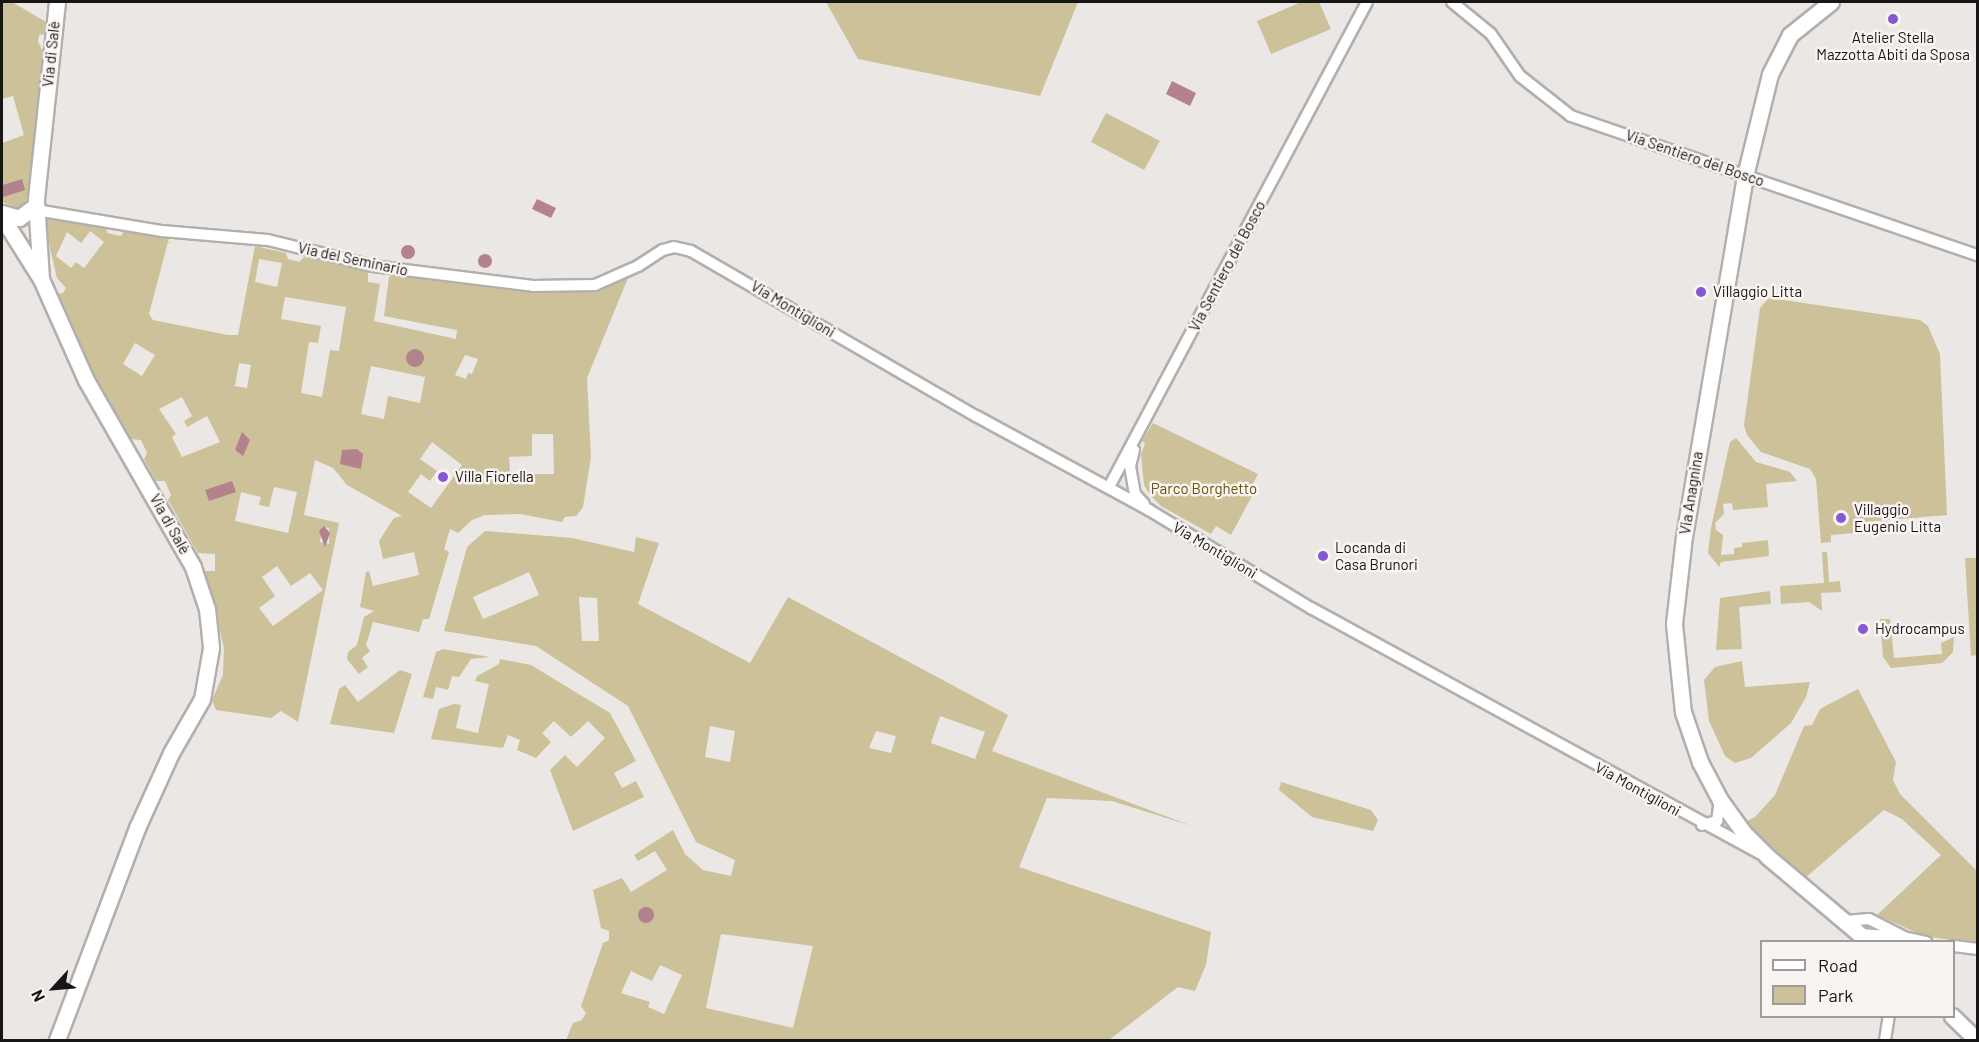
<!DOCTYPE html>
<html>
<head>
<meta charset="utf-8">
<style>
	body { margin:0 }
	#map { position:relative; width:1979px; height:1042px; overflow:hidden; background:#ebe7e5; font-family:Barlow,sans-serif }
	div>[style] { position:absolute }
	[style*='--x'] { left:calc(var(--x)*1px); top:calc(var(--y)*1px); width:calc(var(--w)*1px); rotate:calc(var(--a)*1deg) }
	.green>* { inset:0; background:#ccc199 }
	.water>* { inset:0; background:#b3828c }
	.round { border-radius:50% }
	.roads { filter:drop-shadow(2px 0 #b3afad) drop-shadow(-2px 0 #b3afad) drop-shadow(0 2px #b3afad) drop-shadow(0 -2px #b3afad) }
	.street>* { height:10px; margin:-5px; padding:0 5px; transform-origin:5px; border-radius:5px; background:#fff }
	.secondary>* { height:15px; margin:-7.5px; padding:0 7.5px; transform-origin:7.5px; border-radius:7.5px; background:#fff }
	.dots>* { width:16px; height:16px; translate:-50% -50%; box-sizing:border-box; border:3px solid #f9f4f2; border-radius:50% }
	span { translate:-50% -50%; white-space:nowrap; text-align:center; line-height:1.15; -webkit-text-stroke:5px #f9f4f2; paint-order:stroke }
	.poi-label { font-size:15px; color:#171515 }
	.left { translate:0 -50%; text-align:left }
	.street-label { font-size:15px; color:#171515 }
	.park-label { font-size:15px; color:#665404 }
	.frame { position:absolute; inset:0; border:3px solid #171515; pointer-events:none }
	.legend { position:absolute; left:1760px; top:940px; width:195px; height:78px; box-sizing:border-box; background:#f9f4f2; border:2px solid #9f9b9a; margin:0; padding:8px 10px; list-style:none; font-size:18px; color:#171515 }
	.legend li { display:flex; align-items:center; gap:12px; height:30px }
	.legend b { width:30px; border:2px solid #9f9b9a }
	.north { position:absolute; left:24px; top:958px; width:60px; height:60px; -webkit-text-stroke:4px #f9f4f2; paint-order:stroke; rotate:244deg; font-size:16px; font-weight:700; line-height:24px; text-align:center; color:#171515 }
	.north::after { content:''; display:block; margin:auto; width:21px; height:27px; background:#171515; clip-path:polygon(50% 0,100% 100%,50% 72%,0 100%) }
</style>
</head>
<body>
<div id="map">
	<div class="green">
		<div style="clip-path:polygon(2px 2px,12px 2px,46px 22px,45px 34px,39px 35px,38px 42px,43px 51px,29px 196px,20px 209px,2px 202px,2px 191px,4px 196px,22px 179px,2px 185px,2px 143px,24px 135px,13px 96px,2px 99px)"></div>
		<div style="clip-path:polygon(826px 2px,1078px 2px,1040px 96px,858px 59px)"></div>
		<div style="clip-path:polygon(1301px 2px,1319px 2px,1331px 29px,1271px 54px,1257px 21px)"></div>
		<div style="clip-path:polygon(1106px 113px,1160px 141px,1144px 170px,1091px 142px)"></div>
		<div style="clip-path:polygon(evenodd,43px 219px,106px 227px,107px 233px,121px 236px,124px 231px,169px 238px,149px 314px,153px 320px,228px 335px,238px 335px,255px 246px,286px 253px,288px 259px,299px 262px,304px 257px,368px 270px,368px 282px,380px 284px,374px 321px,456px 339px,457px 330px,384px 316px,389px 277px,394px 274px,545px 293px,596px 290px,628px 278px,587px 378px,591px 457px,583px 507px,576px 516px,565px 517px,562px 522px,520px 514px,485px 515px,472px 520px,458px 533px,450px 529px,444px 549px,449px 552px,429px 619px,423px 619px,419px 632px,373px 622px,366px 645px,370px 651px,362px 658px,368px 667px,359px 674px,347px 659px,348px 652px,357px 645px,364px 617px,374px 611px,360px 607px,366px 572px,369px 571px,373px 586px,419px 575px,414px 552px,383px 559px,379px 541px,394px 518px,402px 516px,347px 485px,333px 468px,315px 460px,304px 515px,339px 523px,298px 722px,281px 711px,271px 718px,216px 710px,212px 700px,223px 675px,224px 648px,205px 571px,215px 571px,215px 554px,198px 553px,195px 548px,168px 500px,171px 495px,165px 481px,156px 481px,144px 459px,147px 453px,141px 440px,130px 439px,86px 361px,57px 294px,63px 293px,66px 288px,57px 278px,43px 219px,90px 231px,104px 242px,84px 268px,76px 262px,71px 268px,56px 256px,67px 232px,81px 243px,90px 231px,43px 219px,259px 259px,282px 263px,277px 287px,255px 282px,259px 259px,43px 219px,285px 297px,346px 307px,339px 351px,330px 350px,322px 397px,301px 393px,309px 342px,318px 343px,321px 326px,281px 319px,285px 297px,43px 219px,135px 343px,155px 355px,142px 376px,123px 364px,135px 343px,43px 219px,465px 355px,478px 359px,472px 374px,468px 373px,466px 379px,455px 375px,465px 355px,43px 219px,239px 363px,251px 365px,247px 388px,235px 386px,239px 363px,43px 219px,371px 366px,425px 377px,420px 403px,388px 396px,384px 419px,361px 414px,371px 366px,43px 219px,182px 397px,192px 416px,184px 421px,187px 427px,207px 416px,220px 442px,182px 457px,172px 437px,176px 434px,159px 409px,182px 397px,43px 219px,532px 434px,553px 434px,554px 474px,510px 474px,509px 457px,532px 456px,532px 434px,43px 219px,432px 442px,462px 465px,431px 508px,408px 492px,421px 474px,430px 481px,437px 471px,420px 459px,432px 442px,43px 219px,274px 487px,297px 492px,288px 533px,235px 521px,241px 492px,261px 497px,259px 505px,269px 507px,274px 487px,43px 219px,322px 527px,329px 528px,329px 544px,320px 542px,322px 527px,43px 219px,277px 566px,291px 586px,310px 573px,323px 590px,273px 626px,259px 608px,275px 596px,262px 577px,277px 566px)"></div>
		<div style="clip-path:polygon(1769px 298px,1920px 320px,1928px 326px,1940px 354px,1947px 515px,1865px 522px,1865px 532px,1831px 535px,1831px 542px,1821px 543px,1816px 479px,1810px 469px,1761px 452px,1747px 435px,1744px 425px,1760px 308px)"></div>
		<div style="clip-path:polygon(1153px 423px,1258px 474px,1249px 491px,1253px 494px,1231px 535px,1216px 526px,1211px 534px,1161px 506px,1150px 495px,1144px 485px,1141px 455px,1145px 443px,1142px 441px)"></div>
		<div style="clip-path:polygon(1736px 438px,1756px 462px,1790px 472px,1797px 481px,1766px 484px,1768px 507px,1733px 510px,1732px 503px,1723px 504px,1724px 514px,1715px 523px,1716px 530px,1723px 535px,1721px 555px,1734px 554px,1734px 548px,1742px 547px,1742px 543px,1768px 540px,1769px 556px,1721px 562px,1719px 567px,1708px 553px,1711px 528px,1730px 442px)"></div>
		<div style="clip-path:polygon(evenodd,485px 531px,572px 538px,634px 552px,636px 537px,659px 543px,638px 604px,750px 663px,788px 597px,1008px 715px,992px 751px,1192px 826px,1112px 801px,1047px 798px,1019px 867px,1211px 932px,1206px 965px,1195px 991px,1178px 987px,1109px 1040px,566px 1040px,573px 1023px,582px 1020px,586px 1013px,581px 1006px,603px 943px,609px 940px,609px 931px,601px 928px,593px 890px,622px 878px,631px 892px,667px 870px,655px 851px,638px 861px,634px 855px,673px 830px,685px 854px,703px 870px,731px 876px,735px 860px,696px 842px,628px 706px,536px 646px,444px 631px,467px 547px,485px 531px,529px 572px,539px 595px,483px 619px,473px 597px,529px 572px,485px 531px,579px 597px,597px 598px,599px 641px,582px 641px,579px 597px,485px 531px,940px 716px,985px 732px,975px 759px,931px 743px,940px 716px,485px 531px,710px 726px,735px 731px,730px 762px,705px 757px,710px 726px,485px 531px,876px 731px,896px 736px,891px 753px,869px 748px,876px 731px,485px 531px,721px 934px,813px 946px,793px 1028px,706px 1008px,721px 934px,485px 531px,660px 965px,682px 975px,664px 1014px,648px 1007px,650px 1002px,621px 993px,631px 971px,652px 981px,660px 965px)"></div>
		<div style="clip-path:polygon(1822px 552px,1827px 552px,1829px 582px,1840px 581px,1841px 592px,1821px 593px,1822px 611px,1809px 602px,1781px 604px,1780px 586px,1824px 583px)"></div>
		<div style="clip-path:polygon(1965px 558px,1977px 558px,1977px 655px,1971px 656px)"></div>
		<div style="clip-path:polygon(1770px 591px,1771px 604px,1739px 607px,1742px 649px,1716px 650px,1720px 598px)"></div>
		<div style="clip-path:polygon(1880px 619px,1890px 619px,1894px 658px,1942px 654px,1941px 643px,1954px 637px,1953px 652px,1942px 663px,1891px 668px,1883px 657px)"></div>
		<div style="clip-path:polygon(443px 649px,490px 657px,471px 659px,459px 677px,452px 676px,448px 690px,436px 687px,433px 699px,423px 697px,436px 652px)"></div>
		<div style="clip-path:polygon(500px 659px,531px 665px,610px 713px,636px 761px,614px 773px,622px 788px,636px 781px,644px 797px,573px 831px,550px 770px,565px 755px,577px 767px,605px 738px,588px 721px,571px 737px,554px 721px,542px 733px,551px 742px,536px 758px,517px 750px,520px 740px,508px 735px,503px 748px,431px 739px,439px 709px,454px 704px,461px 705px,456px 728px,478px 733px,489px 684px,475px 681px,477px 676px,499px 664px)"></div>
		<div style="clip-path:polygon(1742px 661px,1745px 687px,1810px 682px,1806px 697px,1791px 723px,1751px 758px,1735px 763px,1725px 756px,1709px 721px,1704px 680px,1715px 667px)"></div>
		<div style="clip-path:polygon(400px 670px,412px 674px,394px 733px,330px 724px,339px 689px,345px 685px,358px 702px)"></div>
		<div style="clip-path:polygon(1858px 689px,1896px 762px,1893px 780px,1900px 794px,1977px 871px,1977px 944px,1924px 936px,1877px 915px,1941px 855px,1902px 819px,1884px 810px,1805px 878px,1782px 862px,1743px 823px,1755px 817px,1775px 795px,1804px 726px,1812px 725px,1820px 709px)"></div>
		<div style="clip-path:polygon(1281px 782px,1371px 810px,1378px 820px,1373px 831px,1312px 817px,1279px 790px)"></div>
	</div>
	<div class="water">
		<div style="clip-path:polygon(1172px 81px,1196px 93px,1190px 106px,1166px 94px)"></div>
		<div style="clip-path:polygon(22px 179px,25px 190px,3px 197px,2px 185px)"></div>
		<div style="clip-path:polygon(537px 199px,556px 208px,551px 218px,532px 209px)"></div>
		<div class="round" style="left:401px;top:245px;width:14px;height:14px"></div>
		<div class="round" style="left:478px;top:254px;width:14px;height:14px"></div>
		<div class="round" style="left:406px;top:349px;width:18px;height:18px"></div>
		<div style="clip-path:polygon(242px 432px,250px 440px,243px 456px,235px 450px)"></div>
		<div style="clip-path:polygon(357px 449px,363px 454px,361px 469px,340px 464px,342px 450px)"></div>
		<div style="clip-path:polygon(232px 481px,236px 492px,209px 501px,205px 490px)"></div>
		<div style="clip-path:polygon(324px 526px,330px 533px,325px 547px,319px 531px)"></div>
		<div class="round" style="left:638px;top:907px;width:16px;height:16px"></div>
	</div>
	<div class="roads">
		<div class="street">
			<div style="--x:1452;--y:2;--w:50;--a:39.4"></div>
			<div style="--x:1491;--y:34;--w:51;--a:55.4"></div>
			<div style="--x:1520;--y:76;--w:65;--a:38.1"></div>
			<div style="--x:1571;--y:116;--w:430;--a:18.9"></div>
			<div style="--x:36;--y:210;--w:128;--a:9.5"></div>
			<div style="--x:162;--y:231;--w:106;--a:4.9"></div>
			<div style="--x:268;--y:240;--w:108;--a:13.9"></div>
			<div style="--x:373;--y:266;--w:161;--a:7.1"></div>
			<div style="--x:533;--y:286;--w:62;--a:-0.9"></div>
			<div style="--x:595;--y:285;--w:47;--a:-23.8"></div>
			<div style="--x:638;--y:266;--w:30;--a:-33"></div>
			<div style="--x:663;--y:250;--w:11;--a:-15"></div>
			<div style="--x:674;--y:247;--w:17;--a:13"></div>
			<div style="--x:691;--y:251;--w:329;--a:30.1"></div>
			<div style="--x:976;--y:416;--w:197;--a:28.5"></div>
			<div style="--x:1149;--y:510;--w:189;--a:31.2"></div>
			<div style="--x:1311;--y:608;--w:511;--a:28.67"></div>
			<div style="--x:1134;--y:450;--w:16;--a:104"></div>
			<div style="--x:1130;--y:466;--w:28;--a:80"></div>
			<div style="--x:1135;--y:494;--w:13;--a:48"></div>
			<div style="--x:1109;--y:487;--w:549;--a:-61.99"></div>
			<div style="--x:1702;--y:825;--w:16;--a:-15"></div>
			<div style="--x:1717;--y:821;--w:21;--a:-82"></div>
			<div style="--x:1846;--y:921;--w:23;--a:-5"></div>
			<div style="--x:1869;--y:919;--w:39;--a:27"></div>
			<div style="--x:1904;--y:937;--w:23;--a:13"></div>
			<div style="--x:1861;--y:934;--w:40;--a:4.3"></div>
			<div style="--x:1954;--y:946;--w:24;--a:7"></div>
			<div style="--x:1885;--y:1040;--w:24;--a:-81"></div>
		</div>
		<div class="secondary">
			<div style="--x:57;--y:2;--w:199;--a:96.1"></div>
			<div style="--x:36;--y:200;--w:79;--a:86.4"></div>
			<div style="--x:41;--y:279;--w:111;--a:66"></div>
			<div style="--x:86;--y:380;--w:215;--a:60.2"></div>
			<div style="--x:193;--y:567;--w:44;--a:71.6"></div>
			<div style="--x:207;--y:609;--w:39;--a:84"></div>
			<div style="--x:211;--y:648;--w:52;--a:100"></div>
			<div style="--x:202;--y:699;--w:62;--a:119.9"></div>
			<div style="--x:171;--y:753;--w:82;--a:114.4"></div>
			<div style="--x:137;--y:828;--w:227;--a:110.7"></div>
			<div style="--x:1831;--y:2;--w:53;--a:141.2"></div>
			<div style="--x:1790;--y:35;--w:44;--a:117.1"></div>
			<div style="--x:1770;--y:74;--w:105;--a:103.8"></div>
			<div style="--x:1745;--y:176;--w:365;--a:99.6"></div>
			<div style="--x:1684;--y:536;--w:89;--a:96.5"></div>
			<div style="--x:1674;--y:624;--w:88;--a:84.2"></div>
			<div style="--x:1683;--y:712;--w:53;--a:71.2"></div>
			<div style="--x:1700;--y:762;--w:43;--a:62.2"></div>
			<div style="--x:1720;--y:800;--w:39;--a:54"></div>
			<div style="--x:1743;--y:832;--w:35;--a:45"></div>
			<div style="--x:1768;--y:857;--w:132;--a:40.1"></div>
			<div style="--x:2;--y:213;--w:18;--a:16"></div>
			<div style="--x:19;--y:218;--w:21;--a:-37"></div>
			<div style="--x:2;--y:217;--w:70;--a:57.9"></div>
			<div style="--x:1952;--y:1016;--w:35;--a:44"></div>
		</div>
	</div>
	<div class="dots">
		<div style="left:1893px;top:19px;background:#8658d1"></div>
		<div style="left:1701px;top:292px;background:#8658d1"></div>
		<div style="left:443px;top:477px;background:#8658d1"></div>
		<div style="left:1841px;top:518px;background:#8658d1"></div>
		<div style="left:1323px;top:556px;background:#8658d1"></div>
		<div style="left:1863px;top:629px;background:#8658d1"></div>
	</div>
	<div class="poi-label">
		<span style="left:1893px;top:46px">Atelier Stella<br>Mazzotta Abiti da Sposa</span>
		<span class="left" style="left:1713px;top:292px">Villaggio Litta</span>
		<span class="left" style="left:455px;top:477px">Villa Fiorella</span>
		<span class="left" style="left:1854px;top:518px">Villaggio<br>Eugenio Litta</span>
		<span class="left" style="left:1335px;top:556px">Locanda di<br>Casa Brunori</span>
		<span class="left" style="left:1875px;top:629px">Hydrocampus</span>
	</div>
	<div class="street-label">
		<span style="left:51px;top:54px;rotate:-84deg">Via di Salè</span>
		<span style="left:1695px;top:158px;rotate:19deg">Via Sentiero del Bosco</span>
		<span style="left:353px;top:259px;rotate:12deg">Via del Seminario</span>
		<span style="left:1227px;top:266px;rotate:-62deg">Via Sentiero del Bosco</span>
		<span style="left:793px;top:309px;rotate:31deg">Via Montiglioni</span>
		<span style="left:1691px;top:493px;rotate:-81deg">Via Anagnina</span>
		<span style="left:170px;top:524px;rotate:61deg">Via di Salè</span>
		<span style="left:1215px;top:550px;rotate:31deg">Via Montiglioni</span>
		<span style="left:1638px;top:789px;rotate:29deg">Via Montiglioni</span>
	</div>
	<div class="park-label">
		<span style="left:1204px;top:489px">Parco Borghetto</span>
	</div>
	<div class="frame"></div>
	<ul class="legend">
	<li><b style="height:8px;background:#fff"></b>Road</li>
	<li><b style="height:16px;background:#ccc199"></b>Park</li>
	</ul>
	<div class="north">N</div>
</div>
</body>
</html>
